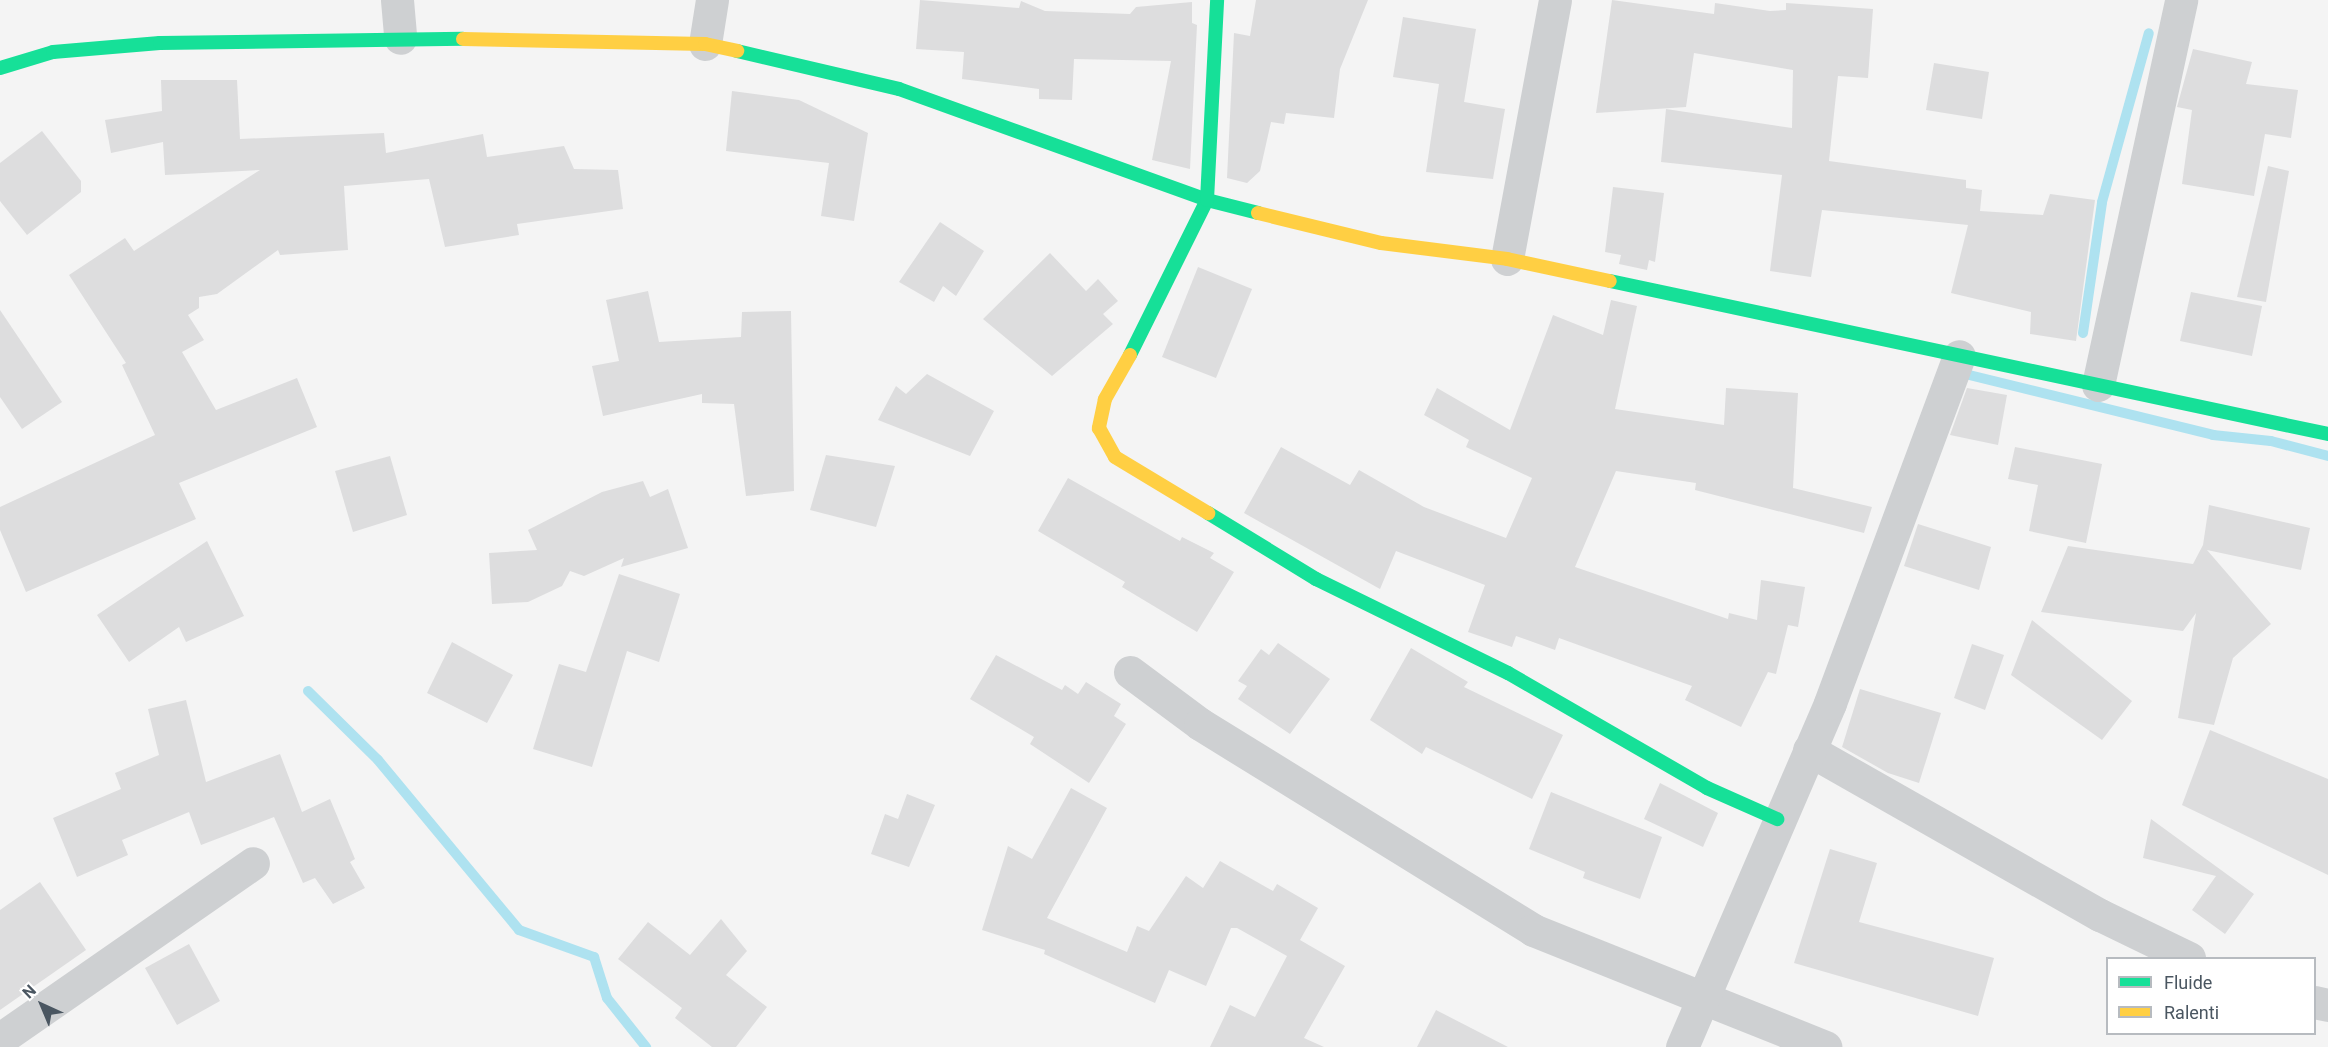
<!DOCTYPE html>
<html>
<head>
<meta charset="utf-8">
<style>
	body { margin:0 }
	#map { position:relative; width:2328px; height:1047px; overflow:hidden; background:#f4f4f4; font-family:Roboto,sans-serif }
	div>[style] { position:absolute }
	[style*='--x'] { left:calc(var(--x)*1px); top:calc(var(--y)*1px); width:calc(var(--w)*1px); rotate:calc(var(--a)*1deg) }
	.stream>* { height:10px; margin:-5px; padding:0 5px; transform-origin:5px; border-radius:5px; background:#aee2f0 }
	.building>* { inset:0; background:#ddddde }
	.street>* { height:33px; margin:-16.5px; padding:0 16.5px; transform-origin:16.5px; border-radius:16.5px; background:#ced0d2 }
	.fast>* { height:14px; margin:-7px; padding:0 7px; transform-origin:7px; border-radius:7px; background:#16e098 }
	.slow>* { height:14px; margin:-7px; padding:0 7px; transform-origin:7px; border-radius:7px; background:#ffcf43 }
	span { translate:-50% -50%; white-space:nowrap; text-align:center; line-height:1.15; -webkit-text-stroke:5px #fff; paint-order:stroke }
	.legend { position:absolute; left:2106px; top:957px; width:210px; height:78px; box-sizing:border-box; background:#fff; border:2px solid #b7bbc0; margin:0; padding:8px 10px; list-style:none; font-size:18px; color:#4a5661 }
	.legend li { display:flex; align-items:center; gap:12px; height:30px }
	.legend b { width:30px; border:2px solid #b7bbc0 }
	.north { position:absolute; left:12px; top:975px; width:60px; height:60px; -webkit-text-stroke:4px #fff; paint-order:stroke; rotate:316deg; font-size:16px; font-weight:700; line-height:24px; text-align:center; color:#4a5661 }
	.north::after { content:''; display:block; margin:auto; width:21px; height:27px; background:#4a5661; clip-path:polygon(50% 0,100% 100%,50% 72%,0 100%) }
</style>
</head>
<body>
<div id="map">
	<div class="stream">
		<div style="--x:2083;--y:333;--w:132;--a:-81.7"></div>
		<div style="--x:2102;--y:202;--w:175;--a:-74.5"></div>
		<div style="--x:1957;--y:372;--w:264;--a:13.8"></div>
		<div style="--x:2213;--y:435;--w:58;--a:5.9"></div>
		<div style="--x:2271;--y:441;--w:59;--a:14.7"></div>
		<div style="--x:308;--y:691;--w:98;--a:44.6"></div>
		<div style="--x:378;--y:760;--w:221;--a:50.3"></div>
		<div style="--x:519;--y:930;--w:80;--a:19.8"></div>
		<div style="--x:594;--y:957;--w:43;--a:72.4"></div>
		<div style="--x:607;--y:998;--w:63;--a:51.5"></div>
	</div>
	<div class="building">
		<div style="clip-path:polygon(920px 0,1019px 8px,1021px 1px,1045px 11px,1130px 14px,1136px 7px,1192px 2px,1192px 23px,1197px 25px,1190px 169px,1152px 160px,1171px 61px,1074px 59px,1072px 100px,1039px 99px,1039px 89px,962px 79px,964px 52px,916px 49px)"></div>
		<div style="clip-path:polygon(1256px 0,1368px 0,1340px 69px,1334px 118px,1286px 113px,1284px 124px,1271px 122px,1260px 171px,1247px 183px,1227px 178px,1234px 33px,1250px 36px)"></div>
		<div style="clip-path:polygon(1612px 0,1714px 14px,1715px 3px,1770px 11px,1786px 10px,1786px 3px,1873px 9px,1868px 78px,1838px 76px,1829px 161px,1966px 180px,1966px 188px,1982px 190px,1980px 211px,2043px 215px,2050px 194px,2095px 200px,2076px 341px,2030px 334px,2031px 312px,1951px 293px,1968px 225px,1822px 210px,1811px 277px,1770px 271px,1782px 175px,1661px 162px,1666px 109px,1792px 128px,1793px 70px,1694px 53px,1686px 107px,1596px 113px)"></div>
		<div style="clip-path:polygon(1403px 17px,1476px 29px,1464px 102px,1505px 109px,1493px 179px,1426px 172px,1439px 84px,1393px 77px)"></div>
		<div style="clip-path:polygon(2193px 49px,2252px 62px,2246px 84px,2298px 90px,2291px 138px,2265px 134px,2254px 196px,2182px 184px,2192px 110px,2177px 107px)"></div>
		<div style="clip-path:polygon(1934px 63px,1989px 72px,1982px 119px,1926px 110px)"></div>
		<div style="clip-path:polygon(161px 80px,237px 80px,240px 139px,384px 133px,386px 153px,483px 134px,487px 157px,564px 146px,574px 169px,618px 170px,623px 209px,517px 224px,519px 235px,445px 247px,429px 179px,344px 186px,348px 250px,280px 255px,278px 250px,217px 294px,199px 297px,199px 308px,188px 315px,204px 340px,182px 352px,216px 410px,297px 378px,317px 427px,179px 483px,196px 519px,26px 592px,0 530px,0 507px,155px 435px,122px 365px,126px 363px,69px 275px,125px 238px,134px 251px,260px 170px,165px 175px,163px 142px,111px 153px,105px 120px,162px 111px)"></div>
		<div style="clip-path:polygon(732px 91px,799px 100px,868px 133px,854px 221px,821px 216px,829px 163px,726px 151px)"></div>
		<div style="clip-path:polygon(42px 131px,81px 181px,81px 192px,27px 235px,0 201px,0 163px)"></div>
		<div style="clip-path:polygon(2268px 166px,2289px 171px,2266px 302px,2237px 297px)"></div>
		<div style="clip-path:polygon(1613px 187px,1664px 193px,1655px 262px,1649px 260px,1647px 270px,1619px 264px,1621px 255px,1605px 252px)"></div>
		<div style="clip-path:polygon(940px 222px,984px 251px,956px 296px,943px 286px,934px 302px,899px 282px)"></div>
		<div style="clip-path:polygon(1050px 253px,1086px 291px,1098px 279px,1118px 301px,1103px 314px,1113px 324px,1052px 376px,983px 319px)"></div>
		<div style="clip-path:polygon(1198px 267px,1252px 289px,1216px 378px,1162px 357px)"></div>
		<div style="clip-path:polygon(648px 291px,659px 342px,741px 337px,742px 312px,791px 311px,794px 491px,746px 496px,734px 404px,702px 403px,702px 394px,603px 416px,592px 366px,619px 361px,606px 300px)"></div>
		<div style="clip-path:polygon(2191px 292px,2262px 306px,2252px 356px,2180px 341px)"></div>
		<div style="clip-path:polygon(1611px 300px,1637px 306px,1615px 409px,1724px 425px,1726px 388px,1798px 393px,1793px 488px,1872px 507px,1864px 533px,1695px 490px,1696px 483px,1616px 471px,1575px 567px,1728px 619px,1729px 613px,1757px 620px,1761px 580px,1805px 587px,1798px 627px,1788px 625px,1776px 674px,1768px 672px,1741px 727px,1685px 700px,1692px 686px,1559px 638px,1555px 650px,1516px 636px,1512px 647px,1468px 632px,1485px 585px,1396px 551px,1380px 589px,1244px 513px,1281px 447px,1350px 485px,1359px 470px,1424px 507px,1506px 538px,1532px 478px,1466px 447px,1469px 440px,1424px 415px,1437px 388px,1510px 430px,1553px 315px,1603px 335px)"></div>
		<div style="clip-path:polygon(0 310px,62px 402px,22px 429px,0 397px)"></div>
		<div style="clip-path:polygon(927px 374px,994px 411px,970px 456px,878px 420px,896px 386px,906px 394px)"></div>
		<div style="clip-path:polygon(1967px 388px,2007px 395px,1998px 445px,1950px 435px)"></div>
		<div style="clip-path:polygon(2015px 447px,2102px 464px,2086px 543px,2029px 531px,2038px 485px,2008px 479px)"></div>
		<div style="clip-path:polygon(826px 455px,895px 466px,876px 527px,810px 510px)"></div>
		<div style="clip-path:polygon(390px 456px,407px 515px,353px 532px,335px 471px)"></div>
		<div style="clip-path:polygon(1068px 478px,1180px 541px,1182px 537px,1214px 553px,1210px 558px,1234px 572px,1197px 632px,1122px 587px,1125px 582px,1038px 531px)"></div>
		<div style="clip-path:polygon(643px 481px,650px 497px,668px 489px,688px 548px,621px 567px,624px 558px,584px 576px,570px 571px,562px 586px,528px 602px,492px 604px,489px 553px,537px 550px,528px 530px,602px 492px)"></div>
		<div style="clip-path:polygon(2209px 505px,2310px 528px,2301px 570px,2207px 550px,2271px 624px,2233px 658px,2214px 725px,2178px 718px,2196px 613px,2183px 631px,2041px 612px,2068px 546px,2193px 564px,2203px 545px)"></div>
		<div style="clip-path:polygon(1918px 524px,1991px 547px,1979px 590px,1904px 566px)"></div>
		<div style="clip-path:polygon(207px 541px,244px 616px,186px 642px,179px 627px,129px 662px,97px 615px)"></div>
		<div style="clip-path:polygon(619px 574px,680px 594px,659px 662px,627px 651px,592px 767px,533px 749px,559px 664px,586px 672px)"></div>
		<div style="clip-path:polygon(2032px 620px,2132px 701px,2102px 740px,2011px 675px)"></div>
		<div style="clip-path:polygon(452px 642px,513px 675px,487px 723px,427px 693px)"></div>
		<div style="clip-path:polygon(1278px 643px,1330px 679px,1290px 734px,1238px 699px,1247px 686px,1238px 681px,1261px 649px,1269px 655px)"></div>
		<div style="clip-path:polygon(1972px 644px,2004px 655px,1985px 710px,1954px 698px)"></div>
		<div style="clip-path:polygon(1411px 648px,1468px 682px,1464px 687px,1563px 735px,1532px 799px,1426px 747px,1422px 754px,1370px 720px)"></div>
		<div style="clip-path:polygon(996px 655px,1062px 690px,1065px 685px,1078px 694px,1086px 682px,1121px 704px,1114px 716px,1126px 724px,1089px 783px,1030px 744px,1034px 737px,970px 699px)"></div>
		<div style="clip-path:polygon(1860px 689px,1941px 713px,1919px 783px,1888px 773px,1842px 747px)"></div>
		<div style="clip-path:polygon(186px 700px,206px 782px,280px 754px,302px 812px,330px 799px,355px 859px,350px 862px,365px 888px,333px 904px,315px 878px,303px 883px,274px 817px,201px 845px,189px 812px,122px 840px,128px 855px,77px 877px,53px 818px,121px 789px,115px 773px,159px 755px,148px 709px)"></div>
		<div style="clip-path:polygon(2210px 730px,2328px 779px,2328px 875px,2182px 805px)"></div>
		<div style="clip-path:polygon(1660px 783px,1718px 813px,1703px 847px,1644px 819px)"></div>
		<div style="clip-path:polygon(1071px 788px,1107px 808px,1047px 918px,1127px 952px,1137px 926px,1149px 931px,1186px 876px,1203px 888px,1220px 861px,1273px 891px,1277px 884px,1318px 908px,1300px 940px,1345px 966px,1304px 1038px,1324px 1047px,1210px 1047px,1230px 1005px,1255px 1017px,1287px 956px,1237px 928px,1231px 928px,1206px 986px,1169px 970px,1155px 1003px,1044px 954px,1045px 950px,982px 930px,1008px 846px,1032px 859px)"></div>
		<div style="clip-path:polygon(1551px 792px,1662px 837px,1640px 899px,1583px 878px,1585px 872px,1529px 849px)"></div>
		<div style="clip-path:polygon(907px 794px,935px 805px,909px 867px,871px 854px,885px 814px,898px 819px)"></div>
		<div style="clip-path:polygon(2151px 819px,2254px 894px,2225px 934px,2192px 910px,2216px 876px,2143px 858px)"></div>
		<div style="clip-path:polygon(1830px 849px,1877px 863px,1859px 922px,1994px 958px,1978px 1016px,1794px 963px)"></div>
		<div style="clip-path:polygon(40px 882px,86px 950px,0 1010px,0 910px)"></div>
		<div style="clip-path:polygon(721px 919px,747px 951px,726px 975px,767px 1007px,736px 1047px,712px 1047px,675px 1018px,682px 1008px,618px 959px,648px 922px,690px 955px)"></div>
		<div style="clip-path:polygon(189px 944px,220px 1001px,177px 1025px,145px 968px)"></div>
		<div style="clip-path:polygon(1436px 1010px,1508px 1047px,1417px 1047px)"></div>
	</div>
	<div class="street">
		<div style="--x:397;--y:0;--w:38;--a:85"></div>
		<div style="--x:705;--y:44;--w:45;--a:-81"></div>
		<div style="--x:1507;--y:259;--w:263;--a:-79.5"></div>
		<div style="--x:2098;--y:385;--w:394;--a:-77.8"></div>
		<div style="--x:1130;--y:672;--w:87;--a:36.6"></div>
		<div style="--x:1200;--y:724;--w:392;--a:31.7"></div>
		<div style="--x:1533;--y:930;--w:315;--a:21.8"></div>
		<div style="--x:1809;--y:750;--w:335;--a:29.6"></div>
		<div style="--x:2100;--y:915;--w:99;--a:25.8"></div>
		<div style="--x:2314;--y:1002;--w:14;--a:12"></div>
		<div style="--x:0;--y:1039;--w:308;--a:-34.8"></div>
		<div style="--x:1682;--y:1047;--w:374;--a:-66.7"></div>
		<div style="--x:1830;--y:703;--w:370;--a:-69.6"></div>
	</div>
	<div class="fast">
		<div style="--x:737;--y:51;--w:166;--a:13.2"></div>
		<div style="--x:899;--y:89;--w:327;--a:19.8"></div>
		<div style="--x:1207;--y:200;--w:53;--a:14.3"></div>
		<div style="--x:0;--y:68;--w:55;--a:-16.8"></div>
		<div style="--x:53;--y:52;--w:107;--a:-4.8"></div>
		<div style="--x:160;--y:43;--w:303;--a:-0.8"></div>
		<div style="--x:1610;--y:281;--w:734;--a:12.03"></div>
		<div style="--x:1130;--y:355;--w:173;--a:-63.6"></div>
		<div style="--x:1207;--y:200;--w:200;--a:-87.1"></div>
		<div style="--x:1208;--y:513;--w:127;--a:31.4"></div>
		<div style="--x:1316;--y:579;--w:214;--a:26.1"></div>
		<div style="--x:1508;--y:673;--w:230;--a:30"></div>
		<div style="--x:1707;--y:788;--w:77;--a:23.9"></div>
	</div>
	<div class="slow">
		<div style="--x:463;--y:39;--w:242;--a:1.2"></div>
		<div style="--x:705;--y:44;--w:33;--a:12"></div>
		<div style="--x:1258;--y:213;--w:127;--a:13.7"></div>
		<div style="--x:1381;--y:243;--w:127;--a:7.2"></div>
		<div style="--x:1507;--y:259;--w:105;--a:12.1"></div>
		<div style="--x:1130;--y:355;--w:51;--a:119.6"></div>
		<div style="--x:1105;--y:399;--w:30;--a:102"></div>
		<div style="--x:1099;--y:428;--w:33;--a:61"></div>
		<div style="--x:1115;--y:457;--w:109;--a:31.1"></div>
	</div>
	<ul class="legend">
	<li><b style="height:8px;background:#16e098"></b>Fluide</li>
	<li><b style="height:8px;background:#ffcf43"></b>Ralenti</li>
	</ul>
	<div class="north">N</div>
</div>
</body>
</html>
